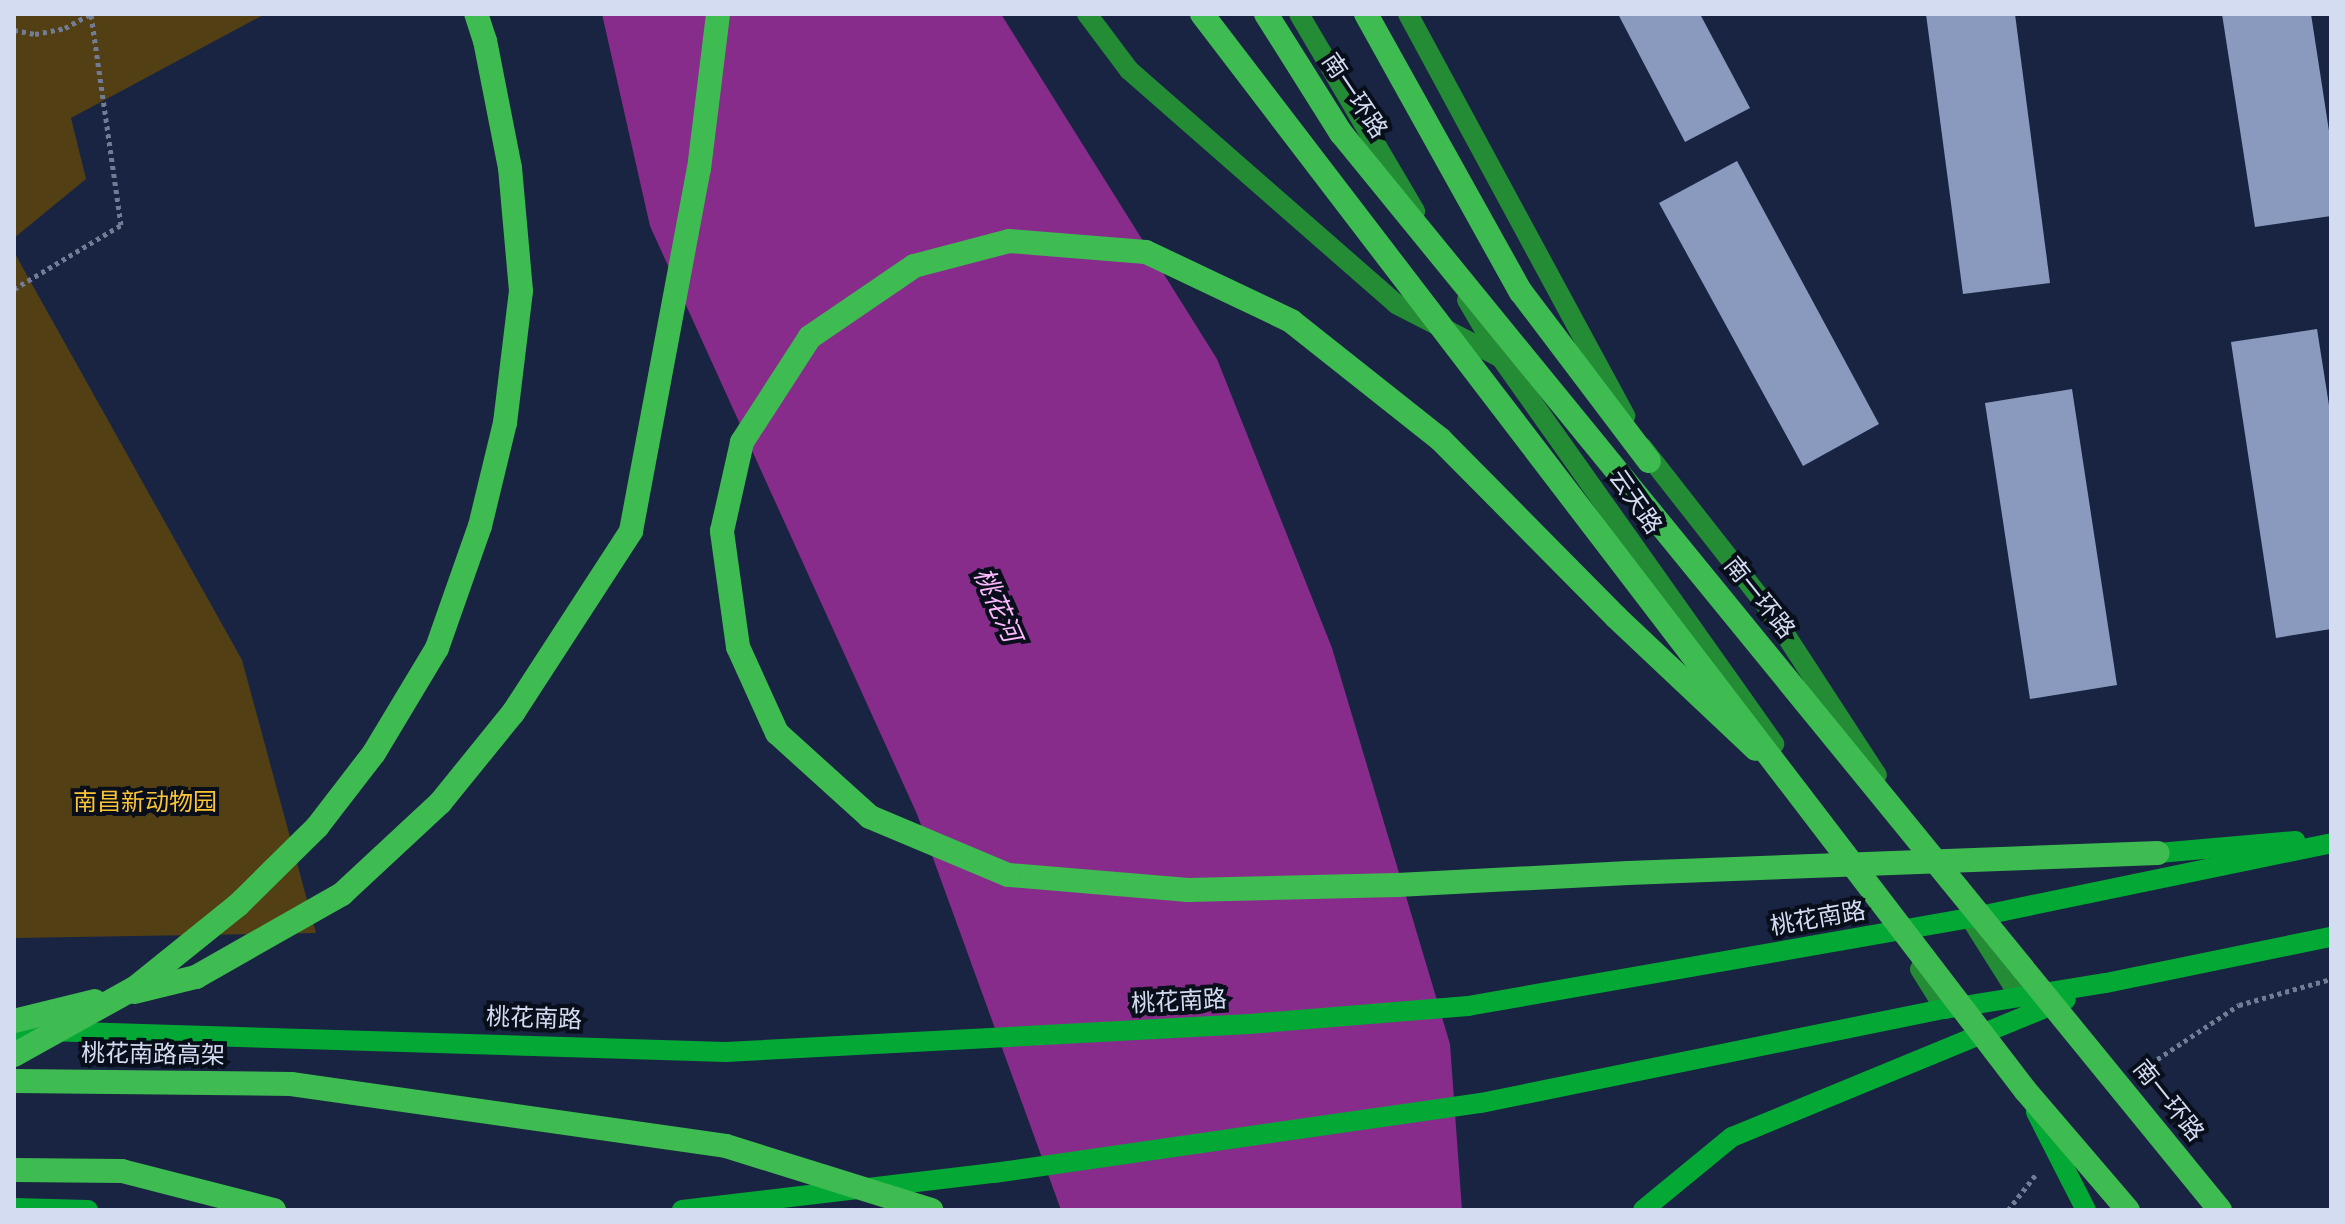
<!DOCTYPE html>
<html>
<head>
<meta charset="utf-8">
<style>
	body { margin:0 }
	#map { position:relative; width:2345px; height:1224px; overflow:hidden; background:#182441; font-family:"Fira Sans Condensed","Noto Sans SC",sans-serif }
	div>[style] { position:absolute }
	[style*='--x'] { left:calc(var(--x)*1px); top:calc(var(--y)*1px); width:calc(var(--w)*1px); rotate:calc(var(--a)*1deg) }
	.green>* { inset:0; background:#524014 }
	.water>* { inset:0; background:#872c8b }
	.building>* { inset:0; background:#8a9abf }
	.path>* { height:5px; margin-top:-2.5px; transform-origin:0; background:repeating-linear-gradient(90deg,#727d95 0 4px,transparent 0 8px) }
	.secondary>* { height:20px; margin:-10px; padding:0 10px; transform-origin:10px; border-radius:10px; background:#238c35 }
	.primary>* { height:20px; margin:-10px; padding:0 10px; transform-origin:10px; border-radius:10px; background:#04a835 }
	.highway>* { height:24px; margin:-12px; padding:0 12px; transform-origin:12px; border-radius:12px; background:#3ebb51 }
	.primary-bridge>* { height:20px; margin:-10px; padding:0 10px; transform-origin:10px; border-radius:10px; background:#04a835 }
	.highway-bridge>* { height:24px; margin:-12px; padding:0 12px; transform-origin:12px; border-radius:12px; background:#3ebb51 }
	span { translate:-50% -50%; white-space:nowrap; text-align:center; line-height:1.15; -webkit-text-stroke:8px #090e1b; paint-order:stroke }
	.street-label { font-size:24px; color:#d3dcf0 }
	.park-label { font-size:24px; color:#fbc436 }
	.water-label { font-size:26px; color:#fdb8fe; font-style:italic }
	.frame { position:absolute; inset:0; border:16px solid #d3dcf0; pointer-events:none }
</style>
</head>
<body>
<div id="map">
	<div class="green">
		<div style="clip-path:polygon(14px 14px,265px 14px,71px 118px,86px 179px,14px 238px)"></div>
		<div style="clip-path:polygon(14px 252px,242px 660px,316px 933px,14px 938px)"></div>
	</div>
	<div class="water">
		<div style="clip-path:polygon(602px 14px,1001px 14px,1217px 359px,1332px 648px,1450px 1044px,1462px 1210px,1061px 1210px,917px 814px,650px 226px)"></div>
	</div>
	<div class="building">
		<div style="clip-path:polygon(1618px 14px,1700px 14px,1750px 108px,1685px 142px)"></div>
		<div style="clip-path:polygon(1926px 14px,2015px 14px,2050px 283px,1963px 294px)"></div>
		<div style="clip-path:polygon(2222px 14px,2311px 14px,2331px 144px,2331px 216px,2255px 227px)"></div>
		<div style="clip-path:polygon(1737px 161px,1879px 424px,1803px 466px,1659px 203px)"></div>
		<div style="clip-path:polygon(2317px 329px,2331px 418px,2331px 629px,2276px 638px,2231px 342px)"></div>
		<div style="clip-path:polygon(2072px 389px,2117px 685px,2030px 699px,1985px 403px)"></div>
	</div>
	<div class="path">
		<div style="--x:14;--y:30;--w:21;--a:11"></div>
		<div style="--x:35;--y:34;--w:31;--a:-11"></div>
		<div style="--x:65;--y:28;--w:29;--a:-29"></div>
		<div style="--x:14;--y:289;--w:125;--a:-30.9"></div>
		<div style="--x:121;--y:225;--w:213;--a:-98.1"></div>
		<div style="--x:2144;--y:1068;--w:114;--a:-33.6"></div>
		<div style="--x:2239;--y:1005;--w:96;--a:-15.8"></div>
		<div style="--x:2008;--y:1210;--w:47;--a:-51.9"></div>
	</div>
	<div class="secondary">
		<div style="--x:1087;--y:14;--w:70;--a:53.1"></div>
		<div style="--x:1129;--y:70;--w:355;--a:41.2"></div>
		<div style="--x:1396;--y:304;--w:118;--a:27.2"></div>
		<div style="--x:1299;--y:14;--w:229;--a:59.5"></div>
		<div style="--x:1408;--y:14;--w:457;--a:61.6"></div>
		<div style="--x:1467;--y:300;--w:67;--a:59.6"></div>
		<div style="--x:1501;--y:358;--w:473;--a:54.7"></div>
		<div style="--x:1642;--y:447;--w:201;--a:51.9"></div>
		<div style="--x:1766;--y:605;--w:203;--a:56.9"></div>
		<div style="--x:1969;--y:916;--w:96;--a:57.8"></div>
		<div style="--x:1920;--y:969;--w:47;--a:58"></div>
	</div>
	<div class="primary">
		<div style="--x:2158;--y:853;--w:138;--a:-5"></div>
		<div style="--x:14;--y:1030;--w:712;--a:1.77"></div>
		<div style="--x:726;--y:1052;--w:524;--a:-3.06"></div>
		<div style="--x:1249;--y:1024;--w:220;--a:-4.7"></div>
		<div style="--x:1468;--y:1006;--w:510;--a:-9.94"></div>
		<div style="--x:1970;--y:918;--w:369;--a:-11.7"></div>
		<div style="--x:14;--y:1208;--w:74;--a:1.5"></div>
		<div style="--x:682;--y:1210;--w:314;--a:-6.8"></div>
		<div style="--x:994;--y:1173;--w:492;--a:-8.2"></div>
		<div style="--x:1481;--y:1103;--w:473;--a:-11.5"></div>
		<div style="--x:1945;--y:1009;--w:163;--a:-9.2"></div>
		<div style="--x:2106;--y:983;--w:230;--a:-11.6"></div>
		<div style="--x:1643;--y:1210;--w:115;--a:-39.4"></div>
		<div style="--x:1732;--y:1137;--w:361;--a:-22.4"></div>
	</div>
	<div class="highway">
		<div style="--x:1366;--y:14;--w:318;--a:60.9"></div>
		<div style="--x:1521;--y:292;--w:212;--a:52.9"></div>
		<div style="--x:631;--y:531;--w:368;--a:-79.4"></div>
		<div style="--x:699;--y:169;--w:156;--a:-83"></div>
		<div style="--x:1628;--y:873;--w:231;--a:177"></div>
		<div style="--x:1397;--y:885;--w:209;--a:178.6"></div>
		<div style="--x:1188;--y:890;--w:181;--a:-175.2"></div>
		<div style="--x:1008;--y:875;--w:150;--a:-157.2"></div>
		<div style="--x:870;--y:817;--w:125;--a:-137.9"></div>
		<div style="--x:777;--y:733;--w:94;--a:-114.4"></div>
		<div style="--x:738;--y:647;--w:117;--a:-97.9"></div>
		<div style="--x:722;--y:531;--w:91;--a:-77.3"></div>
		<div style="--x:742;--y:442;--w:125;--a:-57.1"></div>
		<div style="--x:810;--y:337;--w:126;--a:-34.3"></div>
		<div style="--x:914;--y:266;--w:98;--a:-14.7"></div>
		<div style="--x:1009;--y:241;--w:137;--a:4.6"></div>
		<div style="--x:1146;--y:252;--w:161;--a:25.4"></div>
		<div style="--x:1291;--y:321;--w:190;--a:38.4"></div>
		<div style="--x:1440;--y:439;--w:250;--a:45.3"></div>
		<div style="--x:1616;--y:617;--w:192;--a:43.3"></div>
		<div style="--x:14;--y:1081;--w:277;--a:0.6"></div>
		<div style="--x:14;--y:1170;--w:108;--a:0.5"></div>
		<div style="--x:122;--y:1171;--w:157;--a:14.4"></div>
	</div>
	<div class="primary-bridge">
		<div style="--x:2036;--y:1112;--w:110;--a:63"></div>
	</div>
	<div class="highway-bridge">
		<div style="--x:1202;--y:14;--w:1355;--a:52.59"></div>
		<div style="--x:2025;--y:1090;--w:158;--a:49.4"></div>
		<div style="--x:1266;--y:14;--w:141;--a:57.8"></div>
		<div style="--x:1341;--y:133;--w:1390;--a:50.78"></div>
		<div style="--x:1628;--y:873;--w:530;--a:-2.16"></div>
		<div style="--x:134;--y:992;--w:64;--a:-13.6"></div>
		<div style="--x:196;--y:977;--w:168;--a:-29.6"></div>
		<div style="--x:342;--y:894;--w:134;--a:-42.9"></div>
		<div style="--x:440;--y:803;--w:116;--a:-51"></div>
		<div style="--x:513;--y:713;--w:217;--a:-57"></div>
		<div style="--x:14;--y:1021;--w:83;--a:-13.9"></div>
		<div style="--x:14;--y:1055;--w:140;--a:-29.1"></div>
		<div style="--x:136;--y:987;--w:131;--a:-38.8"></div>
		<div style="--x:238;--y:905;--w:111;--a:-44.6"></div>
		<div style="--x:317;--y:827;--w:93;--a:-52.4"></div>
		<div style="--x:374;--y:753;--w:122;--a:-59"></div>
		<div style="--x:437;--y:648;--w:129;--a:-70.6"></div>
		<div style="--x:480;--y:526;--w:106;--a:-76.4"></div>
		<div style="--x:505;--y:423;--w:133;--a:-83.1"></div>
		<div style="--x:521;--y:291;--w:123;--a:-95.1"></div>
		<div style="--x:510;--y:168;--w:129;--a:-101.1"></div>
		<div style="--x:485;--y:41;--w:28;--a:-108"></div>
		<div style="--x:291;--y:1084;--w:439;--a:8.1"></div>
		<div style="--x:726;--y:1146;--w:215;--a:17.3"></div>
	</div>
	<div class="street-label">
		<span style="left:1354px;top:96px;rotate:56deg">南一环路</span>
		<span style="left:1635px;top:502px;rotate:55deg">云天路</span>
		<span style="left:1759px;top:598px;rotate:51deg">南一环路</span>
		<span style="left:1818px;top:919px;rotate:-10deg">桃花南路</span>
		<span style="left:1179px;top:1002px;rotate:-3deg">桃花南路</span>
		<span style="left:534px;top:1019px;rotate:2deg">桃花南路</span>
		<span style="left:153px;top:1055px;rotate:1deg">桃花南路高架</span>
		<span style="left:2168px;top:1101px;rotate:51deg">南一环路</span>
	</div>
	<div class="park-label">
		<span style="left:145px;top:803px">南昌新动物园</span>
	</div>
	<div class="water-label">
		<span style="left:997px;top:605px;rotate:66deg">桃花河</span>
	</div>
	<div class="frame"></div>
</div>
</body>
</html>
